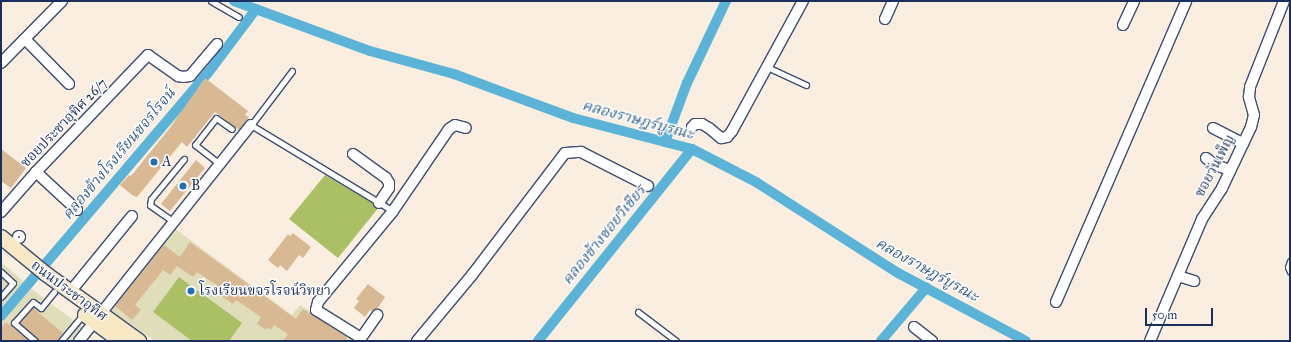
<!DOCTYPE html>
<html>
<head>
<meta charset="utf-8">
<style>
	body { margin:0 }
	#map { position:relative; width:1291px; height:342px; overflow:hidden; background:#f9eee0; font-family:"IM FELL Great Primer","Noto Serif Thai",serif }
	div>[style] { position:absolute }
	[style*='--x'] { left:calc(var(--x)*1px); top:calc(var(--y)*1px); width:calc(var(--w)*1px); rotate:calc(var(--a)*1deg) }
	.built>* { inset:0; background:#e0ddbb }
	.green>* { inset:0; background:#abbf64 }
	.canal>* { height:10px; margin:-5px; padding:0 5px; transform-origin:5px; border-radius:5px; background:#5bb3d8 }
	.building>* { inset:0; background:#d8b993 }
	.roads { filter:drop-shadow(1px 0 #3c4c72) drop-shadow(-1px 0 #3c4c72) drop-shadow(0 1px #3c4c72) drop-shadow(0 -1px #3c4c72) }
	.service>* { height:5px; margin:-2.5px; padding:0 2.5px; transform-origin:2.5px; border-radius:2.5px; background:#fff }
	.service>.ring { margin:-2.5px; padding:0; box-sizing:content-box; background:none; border:5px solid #fff; border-radius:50% }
	.minor>* { height:10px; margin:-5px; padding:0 5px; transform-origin:5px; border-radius:5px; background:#fff }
	.secondary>* { height:14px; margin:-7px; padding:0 7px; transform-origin:7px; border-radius:7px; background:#f8e8c3 }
	.dots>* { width:11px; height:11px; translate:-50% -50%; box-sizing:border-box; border:2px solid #fff; border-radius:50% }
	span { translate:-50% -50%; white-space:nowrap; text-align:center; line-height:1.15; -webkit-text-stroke:3px #fff; paint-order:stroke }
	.street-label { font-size:14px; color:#1b2f5e }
	.poi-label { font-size:14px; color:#1b2f5e }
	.left { translate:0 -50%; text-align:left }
	.water-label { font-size:15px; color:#315d89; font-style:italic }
	.frame { position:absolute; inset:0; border:2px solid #1b2f5e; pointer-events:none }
	.scale { position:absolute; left:1145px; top:308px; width:68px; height:18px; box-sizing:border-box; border:2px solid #1b2f5e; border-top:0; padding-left:5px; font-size:12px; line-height:14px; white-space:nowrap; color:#1b2f5e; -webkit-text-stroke:3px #fff; paint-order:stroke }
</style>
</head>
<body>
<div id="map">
	<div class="built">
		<div style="clip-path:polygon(174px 228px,292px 315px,300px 305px,356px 339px,355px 341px,155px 341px,108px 309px)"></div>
		<div style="clip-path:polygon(1px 262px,24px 282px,1px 307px)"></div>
		<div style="clip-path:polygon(30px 288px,84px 328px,73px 341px,1px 341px,1px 322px)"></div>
	</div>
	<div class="green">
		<div style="clip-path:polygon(325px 175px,379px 207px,338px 258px,289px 219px)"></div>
		<div style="clip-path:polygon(179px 277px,242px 323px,229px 341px,192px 341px,153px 312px)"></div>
	</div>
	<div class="canal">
		<div style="--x:234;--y:1;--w:145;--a:20.2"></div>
		<div style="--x:370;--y:51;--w:87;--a:15.3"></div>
		<div style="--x:454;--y:74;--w:127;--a:20.3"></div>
		<div style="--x:573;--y:118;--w:123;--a:14.6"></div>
		<div style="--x:692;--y:149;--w:72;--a:27.3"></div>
		<div style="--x:756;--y:182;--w:169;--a:32.7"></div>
		<div style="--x:898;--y:273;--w:145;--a:28"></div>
		<div style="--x:665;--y:142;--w:63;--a:-69.6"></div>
		<div style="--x:687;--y:83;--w:91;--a:-64.6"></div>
		<div style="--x:1;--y:316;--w:319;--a:-49.6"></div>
		<div style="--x:208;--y:73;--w:80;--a:-53.1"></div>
		<div style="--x:538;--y:341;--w:246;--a:-51.3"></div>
		<div style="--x:881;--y:341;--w:70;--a:-49.7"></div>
	</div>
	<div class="building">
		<div style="clip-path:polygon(205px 78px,248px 111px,245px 115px,249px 117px,239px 130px,215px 112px,187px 147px,182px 142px,137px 197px,132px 195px,120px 185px,129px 175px,131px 176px,169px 129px)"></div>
		<div style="clip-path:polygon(1px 149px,26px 168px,11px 188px,1px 181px)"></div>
		<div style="clip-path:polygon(196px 160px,205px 168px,170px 211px,161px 204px)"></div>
		<div style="clip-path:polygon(293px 233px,311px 247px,303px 258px,299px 255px,287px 271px,280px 265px,278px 268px,268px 260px,288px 234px,290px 236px)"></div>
		<div style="clip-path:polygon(190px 242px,296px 319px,303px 309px,347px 337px,345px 341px,283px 341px,288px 334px,274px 325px,271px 330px,267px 327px,266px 330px,257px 324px,261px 317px,236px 300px,233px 304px,217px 293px,221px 288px,197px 272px,193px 277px,177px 266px,170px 275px,163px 270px,135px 305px,141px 310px,132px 320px,115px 306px,164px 245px,180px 257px)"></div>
		<div style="clip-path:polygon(368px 284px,385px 297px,377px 309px,372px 311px,370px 310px,365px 317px,354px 308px,359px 301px,356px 299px)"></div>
		<div style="clip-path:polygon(33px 308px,63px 333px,57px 341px,39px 341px,20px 323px)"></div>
		<div style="clip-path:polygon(6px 322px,15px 329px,29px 341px,1px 341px,1px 328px)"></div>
	</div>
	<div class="roads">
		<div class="service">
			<div style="--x:211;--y:1;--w:32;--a:30"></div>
			<div style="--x:767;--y:67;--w:43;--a:24.8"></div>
			<div style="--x:292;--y:71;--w:68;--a:127.2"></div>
			<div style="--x:251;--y:125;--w:166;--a:31.2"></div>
			<div style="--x:221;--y:165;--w:33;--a:-142"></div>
			<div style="--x:195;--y:145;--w:34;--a:-52"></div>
			<div style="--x:216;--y:118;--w:19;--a:35"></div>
			<div style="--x:174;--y:222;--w:29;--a:-145"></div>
			<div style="--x:150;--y:205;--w:6;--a:-81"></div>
			<div style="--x:151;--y:199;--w:52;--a:-50.5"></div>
			<div class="ring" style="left:15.5px;top:233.5px;width:2px;height:2px"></div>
			<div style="--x:1290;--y:261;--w:6;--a:108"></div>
			<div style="--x:1288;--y:267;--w:5;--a:68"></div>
			<div style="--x:1;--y:272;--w:16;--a:43"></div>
			<div style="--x:13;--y:283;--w:18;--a:131"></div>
			<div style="--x:638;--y:312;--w:48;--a:37.3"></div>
			<div style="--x:35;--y:341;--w:28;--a:-139"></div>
			<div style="--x:14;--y:323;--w:28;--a:-48"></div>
			<div style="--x:33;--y:302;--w:10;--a:37"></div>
			<div style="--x:41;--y:308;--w:21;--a:-51"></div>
			<div style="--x:61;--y:341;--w:34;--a:-50"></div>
		</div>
		<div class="minor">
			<div style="--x:885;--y:19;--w:20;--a:-66"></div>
			<div style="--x:1123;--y:25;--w:26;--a:-65"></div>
			<div style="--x:25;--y:39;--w:63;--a:45.6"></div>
			<div style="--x:1;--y:63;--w:87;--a:-45.5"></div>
			<div style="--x:692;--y:127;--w:4;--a:-45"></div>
			<div style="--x:695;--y:124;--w:7;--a:0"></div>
			<div style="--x:702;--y:124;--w:8;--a:30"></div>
			<div style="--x:709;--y:128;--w:16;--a:40"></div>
			<div style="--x:721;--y:138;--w:6;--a:-9"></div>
			<div style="--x:727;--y:137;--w:8;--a:-50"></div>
			<div style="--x:732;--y:131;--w:148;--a:-61.4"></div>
			<div style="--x:1213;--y:128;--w:34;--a:27"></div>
			<div style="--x:353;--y:154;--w:41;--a:36"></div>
			<div style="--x:386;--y:178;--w:6;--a:59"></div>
			<div style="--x:389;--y:183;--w:5;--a:90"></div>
			<div style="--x:389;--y:188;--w:18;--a:124"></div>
			<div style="--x:1206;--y:158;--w:11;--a:38"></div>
			<div style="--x:1215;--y:165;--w:16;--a:18"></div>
			<div style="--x:36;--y:172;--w:56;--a:42.8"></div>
			<div style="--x:1;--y:212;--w:53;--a:-48.8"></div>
			<div style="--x:36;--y:172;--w:162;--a:-46.3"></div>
			<div style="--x:148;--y:55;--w:37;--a:35"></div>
			<div style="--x:178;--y:76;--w:5;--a:11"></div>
			<div style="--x:183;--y:77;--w:7;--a:-8"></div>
			<div style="--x:190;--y:76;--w:42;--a:-49.8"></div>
			<div style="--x:1178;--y:276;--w:17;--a:17"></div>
			<div style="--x:70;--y:292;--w:98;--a:-50.8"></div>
			<div style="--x:1056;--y:302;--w:328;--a:-66.6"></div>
			<div style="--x:914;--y:327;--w:23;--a:38"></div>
			<div style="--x:361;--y:338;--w:53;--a:-148.1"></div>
			<div style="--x:316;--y:310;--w:8;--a:-76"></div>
			<div style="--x:318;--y:302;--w:118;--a:-50.5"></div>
			<div style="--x:393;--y:211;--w:99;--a:-55.7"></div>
			<div style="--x:449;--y:129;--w:7;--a:-34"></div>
			<div style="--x:455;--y:125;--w:11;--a:15"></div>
			<div style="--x:79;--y:341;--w:276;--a:-51.5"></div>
			<div style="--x:359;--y:341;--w:32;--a:-55"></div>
			<div style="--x:417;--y:341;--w:86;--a:-50.2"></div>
			<div style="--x:472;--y:275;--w:153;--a:-52.7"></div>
			<div style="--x:565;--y:153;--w:16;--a:-4"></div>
			<div style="--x:581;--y:152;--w:75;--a:26.9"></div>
			<div style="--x:1150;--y:341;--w:133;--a:-66.9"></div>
			<div style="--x:1202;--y:219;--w:37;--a:-57"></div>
			<div style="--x:1222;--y:188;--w:68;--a:-64.6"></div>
			<div style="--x:1251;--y:127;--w:12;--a:-76"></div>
			<div style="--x:1254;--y:115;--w:19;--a:-106"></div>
			<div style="--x:1249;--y:97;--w:10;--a:-84"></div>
			<div style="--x:1250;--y:87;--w:92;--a:-68.4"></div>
		</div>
		<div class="secondary">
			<div style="--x:1;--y:237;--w:58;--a:39.4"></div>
			<div style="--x:46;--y:274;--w:115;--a:35.8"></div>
			<div style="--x:85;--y:315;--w:44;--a:36.6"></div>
		</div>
	</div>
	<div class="dots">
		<div style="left:154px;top:162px;background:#1f6fb2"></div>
		<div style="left:183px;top:186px;background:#1f6fb2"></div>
		<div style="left:191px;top:291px;background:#1f6fb2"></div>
	</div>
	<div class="street-label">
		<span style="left:64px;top:123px;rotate:-46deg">ซอยประชาอุทิศ 26/7</span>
		<span style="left:1215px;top:166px;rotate:-62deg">ซอยวันเพ็ญ</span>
		<span style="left:69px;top:291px;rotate:37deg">ถนนประชาอุทิศ</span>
	</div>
	<div class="poi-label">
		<span class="left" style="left:162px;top:162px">A</span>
		<span class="left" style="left:191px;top:186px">B</span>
		<span class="left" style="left:199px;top:291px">โรงเรียนขจรโรจน์วิทยา</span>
	</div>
	<div class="water-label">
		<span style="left:638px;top:120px;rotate:15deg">คลองราษฎร์บูรณะ</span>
		<span style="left:119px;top:154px;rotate:-50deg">คลองข้างโรงเรียนขจรโรจน์</span>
		<span style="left:604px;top:235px;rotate:-51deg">คลองข้างซอยวิเชียร</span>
		<span style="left:927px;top:270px;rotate:29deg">คลองราษฎร์บูรณะ</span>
	</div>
	<div class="frame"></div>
	<div class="scale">50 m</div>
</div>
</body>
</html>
